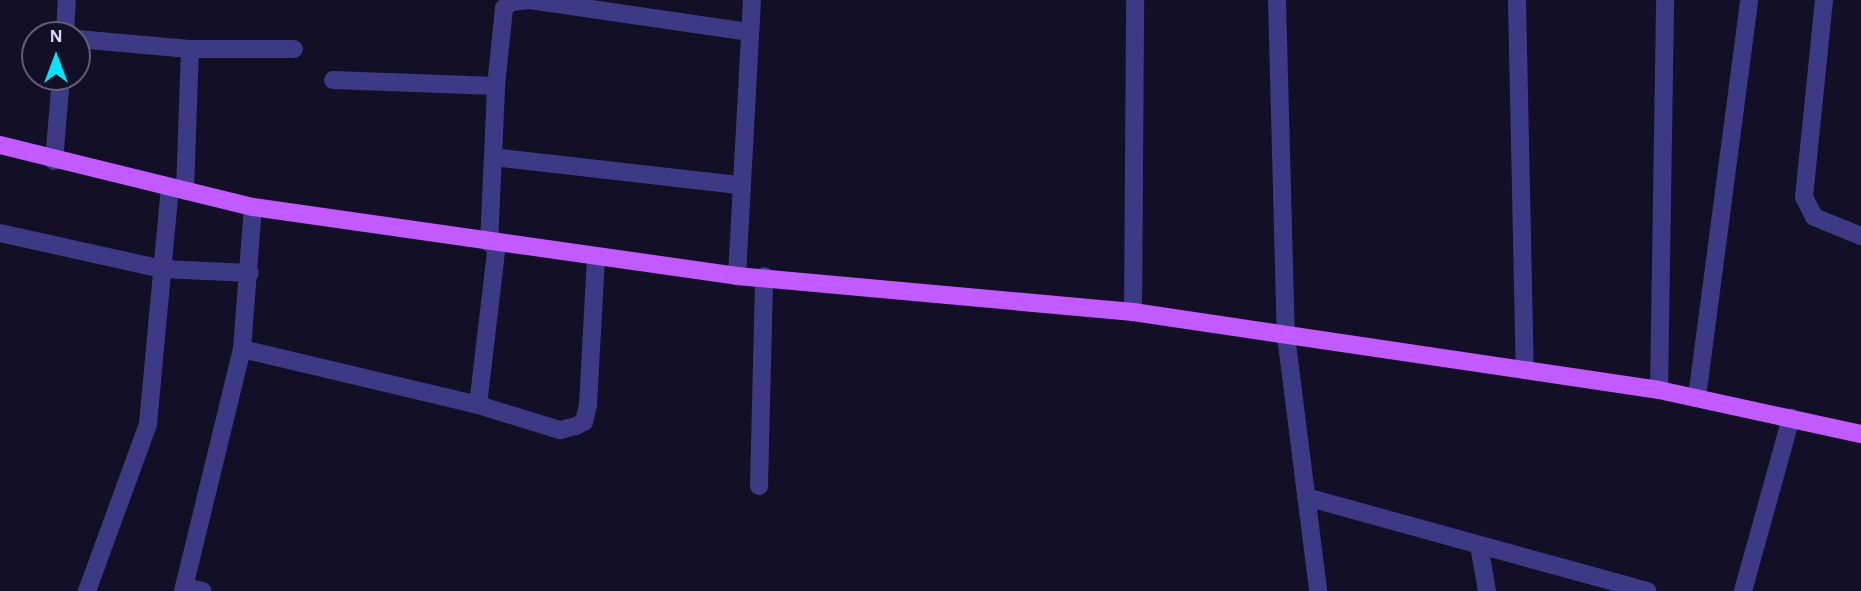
<!DOCTYPE html>
<html>
<head>
<meta charset="utf-8">
<style>
	body { margin:0 }
	#map { position:relative; width:1861px; height:591px; overflow:hidden; background:#130f26; font-family:"Alegreya Sans",sans-serif }
	div>[style] { position:absolute }
	[style*='--x'] { left:calc(var(--x)*1px); top:calc(var(--y)*1px); width:calc(var(--w)*1px); rotate:calc(var(--a)*1deg) }
	.minor>* { height:18px; margin:-9px; padding:0 9px; transform-origin:9px; border-radius:9px; background:#3d3a85 }
	.major>* { height:18px; margin:-9px; padding:0 9px; transform-origin:9px; border-radius:9px; background:#c25bff }
	span { translate:-50% -50%; white-space:nowrap; text-align:center; line-height:1.15; -webkit-text-stroke:5px #130f26; paint-order:stroke }
	.north { position:absolute; left:21px; top:21px; width:70px; height:70px; box-sizing:border-box; background:#130f26; border:2px solid #625e7d; border-radius:50%; rotate:0deg; font-size:19px; font-weight:700; line-height:28px; text-align:center; color:#d9d4ff }
	.north::after { content:''; display:block; margin:auto; width:24px; height:32px; background:#00e5ff; clip-path:polygon(50% 0,100% 100%,50% 72%,0 100%) }
</style>
</head>
<body>
<div id="map">
	<div class="minor">
		<div style="--x:1277;--y:0;--w:336;--a:88.5"></div>
		<div style="--x:1286;--y:336;--w:257;--a:82.8"></div>
		<div style="--x:1517;--y:0;--w:370;--a:88.8"></div>
		<div style="--x:1824;--y:0;--w:198;--a:95.8"></div>
		<div style="--x:1804;--y:197;--w:22;--a:63"></div>
		<div style="--x:1814;--y:217;--w:51;--a:22"></div>
		<div style="--x:65;--y:35;--w:35;--a:-87"></div>
		<div style="--x:77;--y:39;--w:113;--a:5.1"></div>
		<div style="--x:190;--y:49;--w:104;--a:0"></div>
		<div style="--x:333;--y:80;--w:163;--a:2.1"></div>
		<div style="--x:493;--y:157;--w:249;--a:6.5"></div>
		<div style="--x:54;--y:161;--w:84;--a:-85.2"></div>
		<div style="--x:185;--y:191;--w:142;--a:-88"></div>
		<div style="--x:0;--y:233;--w:167;--a:12.5"></div>
		<div style="--x:163;--y:269;--w:87;--a:2.6"></div>
		<div style="--x:489;--y:243;--w:157;--a:-87.4"></div>
		<div style="--x:496;--y:86;--w:78;--a:-84.1"></div>
		<div style="--x:504;--y:8;--w:9;--a:-41"></div>
		<div style="--x:511;--y:2;--w:19;--a:-6"></div>
		<div style="--x:530;--y:0;--w:222;--a:8.3"></div>
		<div style="--x:737;--y:276;--w:276;--a:-86.9"></div>
		<div style="--x:1133;--y:312;--w:312;--a:-89.6"></div>
		<div style="--x:242;--y:349;--w:243;--a:13.3"></div>
		<div style="--x:478;--y:405;--w:86;--a:17"></div>
		<div style="--x:560;--y:430;--w:16;--a:-14"></div>
		<div style="--x:576;--y:426;--w:9;--a:-27"></div>
		<div style="--x:584;--y:422;--w:17;--a:-77"></div>
		<div style="--x:588;--y:405;--w:148;--a:-86.9"></div>
		<div style="--x:1659;--y:390;--w:390;--a:-89.1"></div>
		<div style="--x:1697;--y:397;--w:400;--a:-82.5"></div>
		<div style="--x:478;--y:405;--w:163;--a:-83.3"></div>
		<div style="--x:759;--y:486;--w:210;--a:-88.6"></div>
		<div style="--x:1306;--y:497;--w:354;--a:15.4"></div>
		<div style="--x:1479;--y:545;--w:47;--a:80.1"></div>
		<div style="--x:184;--y:587;--w:19;--a:12"></div>
		<div style="--x:87;--y:591;--w:178;--a:-69.9"></div>
		<div style="--x:148;--y:424;--w:238;--a:-84.7"></div>
		<div style="--x:183;--y:591;--w:249;--a:-76.3"></div>
		<div style="--x:242;--y:349;--w:142;--a:-85.6"></div>
		<div style="--x:1743;--y:591;--w:180;--a:-74.5"></div>
	</div>
	<div class="major">
		<div style="--x:0;--y:145;--w:260;--a:13.8"></div>
		<div style="--x:253;--y:207;--w:489;--a:8.1"></div>
		<div style="--x:737;--y:276;--w:398;--a:5.2"></div>
		<div style="--x:1133;--y:312;--w:532;--a:8.43"></div>
		<div style="--x:1659;--y:390;--w:207;--a:12.3"></div>
	</div>
	<div class="north">N</div>
</div>
</body>
</html>
